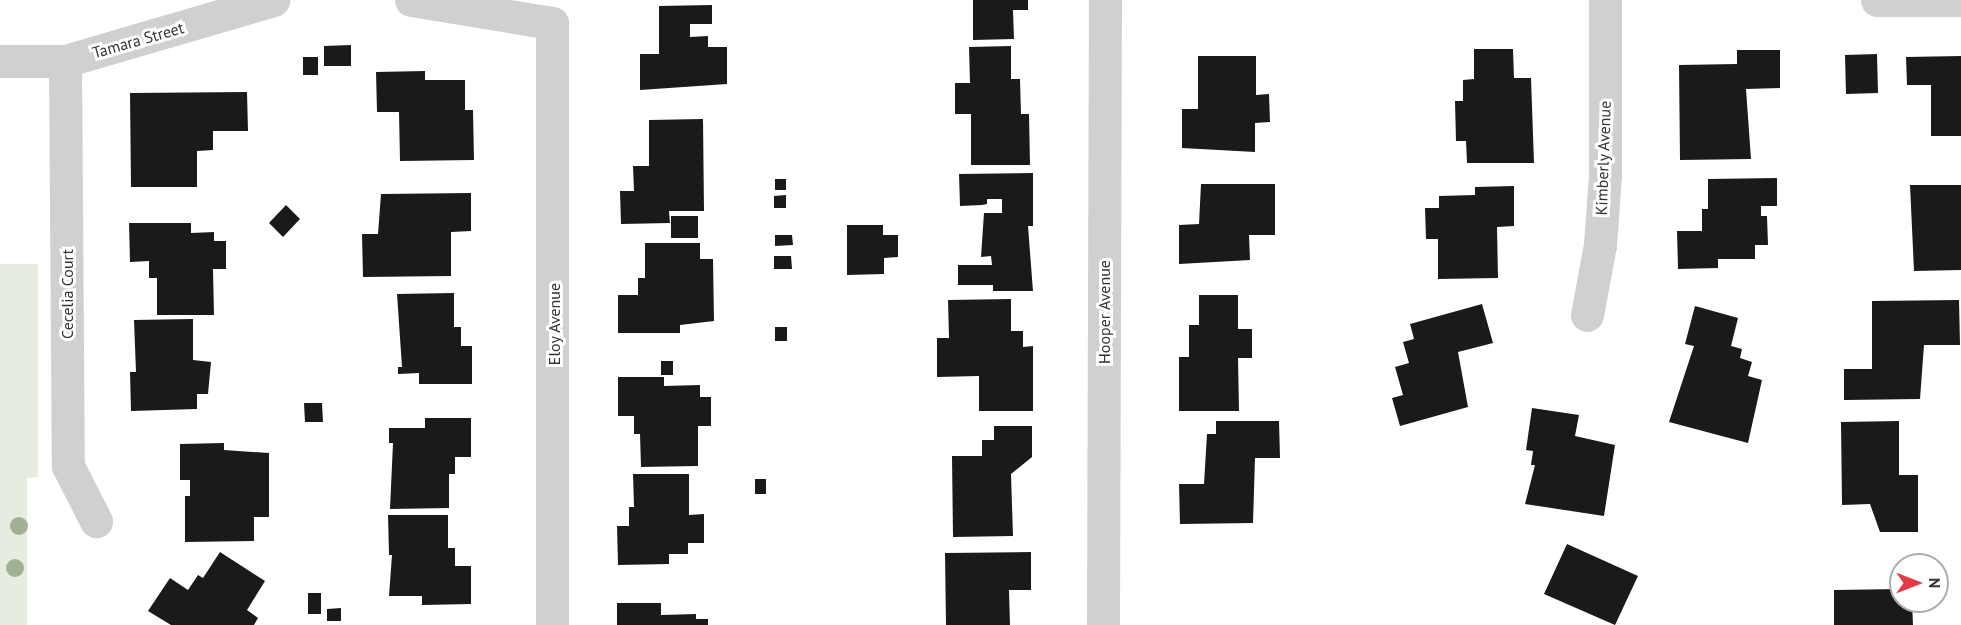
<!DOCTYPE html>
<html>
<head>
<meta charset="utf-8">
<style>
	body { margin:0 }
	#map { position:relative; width:1961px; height:625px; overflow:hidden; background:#fff; font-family:"PT Sans",sans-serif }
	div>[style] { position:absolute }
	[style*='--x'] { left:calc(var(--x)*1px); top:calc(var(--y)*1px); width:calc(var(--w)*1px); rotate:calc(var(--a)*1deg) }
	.green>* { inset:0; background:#e6ecdf }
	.building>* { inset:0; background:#1a1a1a }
	.minor>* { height:33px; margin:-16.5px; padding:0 16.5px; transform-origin:16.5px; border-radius:16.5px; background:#d0d0d0 }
	.trees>* { width:18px; height:18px; margin:-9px; border-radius:50%; background:#a2b095 }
	span { translate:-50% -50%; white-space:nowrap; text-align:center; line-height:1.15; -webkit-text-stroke:6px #fff; paint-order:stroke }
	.street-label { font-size:16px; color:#333 }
	.north { position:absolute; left:1889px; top:553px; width:60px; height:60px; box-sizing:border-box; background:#fff; border:2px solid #adadad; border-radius:50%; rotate:90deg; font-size:16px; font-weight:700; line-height:24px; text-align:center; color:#333 }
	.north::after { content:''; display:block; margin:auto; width:21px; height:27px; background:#e63946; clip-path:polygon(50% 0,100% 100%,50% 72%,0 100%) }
</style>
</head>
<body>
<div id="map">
	<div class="green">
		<div style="clip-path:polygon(0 264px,38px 264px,38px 477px,27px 478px,27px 625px,0 625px)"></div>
	</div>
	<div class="building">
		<div style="clip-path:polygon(973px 0,1028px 0,1028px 10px,1013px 10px,1014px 39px,973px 40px)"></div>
		<div style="clip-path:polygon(712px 5px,712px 24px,690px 24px,690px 37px,708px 36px,708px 47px,727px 47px,727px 84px,640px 90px,640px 54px,659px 54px,659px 6px)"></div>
		<div style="clip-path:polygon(351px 45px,351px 66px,324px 66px,324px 46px)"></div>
		<div style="clip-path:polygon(1011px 46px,1011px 79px,1020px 79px,1021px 114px,1029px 114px,1030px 165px,971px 165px,971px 114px,955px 114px,955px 83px,970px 83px,969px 47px)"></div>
		<div style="clip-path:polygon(1474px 49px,1513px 49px,1514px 78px,1531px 78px,1534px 163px,1467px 163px,1466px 141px,1456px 141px,1455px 101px,1463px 101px,1463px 80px,1474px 79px)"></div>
		<div style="clip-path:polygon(1737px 50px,1780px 50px,1780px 88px,1746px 89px,1751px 159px,1680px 160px,1679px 65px,1737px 64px)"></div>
		<div style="clip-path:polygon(1877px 54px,1878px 93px,1846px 94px,1845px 55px)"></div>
		<div style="clip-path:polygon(1198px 56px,1256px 56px,1256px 95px,1269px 94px,1270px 122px,1255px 123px,1255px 152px,1182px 148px,1182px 109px,1198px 109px)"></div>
		<div style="clip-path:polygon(1961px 56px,1961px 136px,1931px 136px,1931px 85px,1907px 85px,1906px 57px)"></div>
		<div style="clip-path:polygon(303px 57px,318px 57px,318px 75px,303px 75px)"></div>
		<div style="clip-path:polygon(425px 71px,425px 80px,465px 80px,465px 110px,473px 110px,474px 160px,400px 161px,399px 112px,377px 112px,376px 72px)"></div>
		<div style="clip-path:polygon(247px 92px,248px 131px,213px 131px,213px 150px,197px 151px,197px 187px,131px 187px,130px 93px)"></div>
		<div style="clip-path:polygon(703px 119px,704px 211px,669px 211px,670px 223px,621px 224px,620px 191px,634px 191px,633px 166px,649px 166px,649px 120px)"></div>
		<div style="clip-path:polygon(1033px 173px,1033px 226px,1028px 226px,1033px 291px,993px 291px,993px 285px,958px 285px,958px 265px,992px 265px,991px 256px,981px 257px,984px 213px,1002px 213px,1002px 199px,987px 199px,987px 204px,982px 205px,960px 206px,959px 174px)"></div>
		<div style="clip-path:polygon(1777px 178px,1777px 206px,1761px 206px,1761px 216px,1767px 216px,1768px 245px,1755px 245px,1755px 259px,1718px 259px,1718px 268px,1678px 269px,1677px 231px,1702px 231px,1702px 209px,1708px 209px,1708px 179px)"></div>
		<div style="clip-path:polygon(775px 179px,786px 179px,786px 190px,775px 190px)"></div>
		<div style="clip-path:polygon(1201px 184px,1275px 184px,1275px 235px,1249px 235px,1250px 260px,1179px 264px,1179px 225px,1199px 224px)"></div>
		<div style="clip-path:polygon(1910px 185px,1961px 185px,1961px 270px,1914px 271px)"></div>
		<div style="clip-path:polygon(1514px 186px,1514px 226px,1497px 227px,1498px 278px,1438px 279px,1438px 239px,1426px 239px,1425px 208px,1439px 208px,1439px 196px,1475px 195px,1475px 187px)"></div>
		<div style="clip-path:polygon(471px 193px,471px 231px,451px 232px,451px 276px,363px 277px,362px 234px,378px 234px,381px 194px)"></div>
		<div style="clip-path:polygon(786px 195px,786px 208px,774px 208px,774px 196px)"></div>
		<div style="clip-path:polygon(286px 205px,300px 219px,283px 237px,269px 223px)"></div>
		<div style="clip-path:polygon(671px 216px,698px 216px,698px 238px,671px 238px)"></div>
		<div style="clip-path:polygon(129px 223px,191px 223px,191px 233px,214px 232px,214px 241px,226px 241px,226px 269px,213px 269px,214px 315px,157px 315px,157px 278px,149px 278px,149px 261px,130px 262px)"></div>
		<div style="clip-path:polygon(847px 225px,883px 225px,883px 235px,898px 235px,898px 257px,884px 258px,884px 274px,847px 275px)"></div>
		<div style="clip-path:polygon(775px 235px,792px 235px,793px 245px,775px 246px)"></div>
		<div style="clip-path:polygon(645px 243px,700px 243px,700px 259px,713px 259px,714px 321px,680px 325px,680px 333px,618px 333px,618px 295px,638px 295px,638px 278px,645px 278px)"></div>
		<div style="clip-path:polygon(774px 256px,791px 256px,792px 269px,774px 269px)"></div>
		<div style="clip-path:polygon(454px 293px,454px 327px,461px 327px,461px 346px,472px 346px,472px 384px,419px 384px,419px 373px,398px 374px,398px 367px,402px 367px,397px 294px)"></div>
		<div style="clip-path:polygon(1199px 295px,1238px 295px,1238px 329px,1252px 329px,1252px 358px,1238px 358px,1239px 411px,1179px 411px,1179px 357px,1189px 357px,1189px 325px,1199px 325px)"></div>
		<div style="clip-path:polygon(1011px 299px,1011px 331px,1023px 331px,1023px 347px,1033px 346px,1033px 411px,979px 411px,979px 376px,937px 377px,937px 338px,949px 338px,948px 300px)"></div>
		<div style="clip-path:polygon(1959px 300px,1960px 345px,1924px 345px,1920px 399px,1844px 400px,1844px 369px,1872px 369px,1872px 301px)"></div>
		<div style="clip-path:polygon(1482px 304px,1493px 343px,1458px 352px,1468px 407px,1400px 426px,1392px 398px,1403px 395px,1395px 367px,1409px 363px,1403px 342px,1414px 339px,1410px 324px)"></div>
		<div style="clip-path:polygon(1695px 306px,1738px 318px,1731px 346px,1742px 349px,1740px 358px,1752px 362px,1748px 376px,1762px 380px,1748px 443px,1669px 422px,1694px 346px,1685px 344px)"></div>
		<div style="clip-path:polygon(193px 319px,193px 360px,211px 362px,208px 394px,197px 394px,197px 409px,131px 411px,130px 372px,136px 372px,134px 320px)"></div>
		<div style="clip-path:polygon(775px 327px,787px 327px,787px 341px,775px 341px)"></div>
		<div style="clip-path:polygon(661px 361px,673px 361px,673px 375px,661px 375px)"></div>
		<div style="clip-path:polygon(618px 377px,664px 377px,664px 386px,700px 385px,700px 397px,711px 397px,711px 426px,698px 426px,698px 466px,641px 467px,640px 434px,634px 434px,634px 416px,618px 416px)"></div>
		<div style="clip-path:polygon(304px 403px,322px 403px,323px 422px,305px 422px)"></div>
		<div style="clip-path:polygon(1532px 408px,1579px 415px,1575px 436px,1615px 445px,1604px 516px,1525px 504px,1535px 465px,1531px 465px,1533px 451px,1526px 450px)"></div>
		<div style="clip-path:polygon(425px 418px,471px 418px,471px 457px,455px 457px,455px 474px,449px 474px,449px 508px,390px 509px,393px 443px,389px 443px,389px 428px,425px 428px)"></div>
		<div style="clip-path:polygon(1216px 421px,1279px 421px,1280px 458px,1255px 458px,1253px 523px,1180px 524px,1179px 484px,1204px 484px,1207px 434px,1216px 434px)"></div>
		<div style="clip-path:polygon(1899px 421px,1899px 475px,1918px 475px,1918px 532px,1880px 532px,1870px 504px,1842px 505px,1841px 422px)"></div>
		<div style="clip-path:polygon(994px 426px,1032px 426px,1032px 457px,1011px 474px,1013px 536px,953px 537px,952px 456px,982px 456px,982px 440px,994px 440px)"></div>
		<div style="clip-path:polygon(224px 443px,224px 450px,269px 453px,269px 517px,254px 517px,254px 541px,185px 542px,185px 496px,190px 496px,190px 480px,180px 480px,180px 444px)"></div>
		<div style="clip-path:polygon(633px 474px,689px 474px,689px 515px,704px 514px,704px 543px,688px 543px,688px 554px,669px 554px,669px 564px,618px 565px,617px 526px,629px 526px,629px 507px,634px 507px)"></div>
		<div style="clip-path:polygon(755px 479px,766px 479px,766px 494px,755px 494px)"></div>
		<div style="clip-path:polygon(388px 515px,448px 515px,448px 548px,455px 548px,455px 566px,471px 566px,471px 604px,422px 605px,422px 596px,389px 596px,392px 555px,389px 555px)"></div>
		<div style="clip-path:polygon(1567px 544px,1638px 576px,1615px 625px,1544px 594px)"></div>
		<div style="clip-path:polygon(220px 552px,265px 581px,247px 610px,258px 618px,254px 625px,171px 625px,148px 611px,170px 578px,188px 590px,198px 575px,203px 578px)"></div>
		<div style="clip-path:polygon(1031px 552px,1031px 590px,1009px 590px,1010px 625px,946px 625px,945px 553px)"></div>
		<div style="clip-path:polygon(1901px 589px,1901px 601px,1912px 601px,1913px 625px,1834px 625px,1834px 590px)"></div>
		<div style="clip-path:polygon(308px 593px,321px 593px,321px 614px,308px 614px)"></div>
		<div style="clip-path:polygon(617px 603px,661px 603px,661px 615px,696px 614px,696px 619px,708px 619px,708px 625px,617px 625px)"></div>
		<div style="clip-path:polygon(341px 608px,341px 621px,327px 621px,327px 609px)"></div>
	</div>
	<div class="minor">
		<div style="--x:411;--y:0;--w:143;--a:9.3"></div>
		<div style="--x:552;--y:23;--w:602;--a:90"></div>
		<div style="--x:1877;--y:0;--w:84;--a:0"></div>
		<div style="--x:0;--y:61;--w:65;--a:0"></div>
		<div style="--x:65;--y:61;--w:217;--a:-16.3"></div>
		<div style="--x:65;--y:61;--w:405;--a:89.6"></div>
		<div style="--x:68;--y:466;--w:62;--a:63"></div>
		<div style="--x:1587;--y:315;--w:71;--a:-79.5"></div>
		<div style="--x:1600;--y:245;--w:69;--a:-85.9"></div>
		<div style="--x:1605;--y:176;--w:176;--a:-90"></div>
		<div style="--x:1103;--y:625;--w:625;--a:-89.82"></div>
	</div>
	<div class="trees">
		<div style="left:19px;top:526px"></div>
		<div style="left:15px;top:568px"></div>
	</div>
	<div class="street-label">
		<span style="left:138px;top:40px;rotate:-16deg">Tamara Street</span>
		<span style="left:1603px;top:158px;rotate:-88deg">Kimberly Avenue</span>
		<span style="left:67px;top:294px;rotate:-90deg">Cecelia Court</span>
		<span style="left:1104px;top:312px;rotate:-90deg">Hooper Avenue</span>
		<span style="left:554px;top:324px;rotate:-90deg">Eloy Avenue</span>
	</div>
	<div class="north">N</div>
</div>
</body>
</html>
